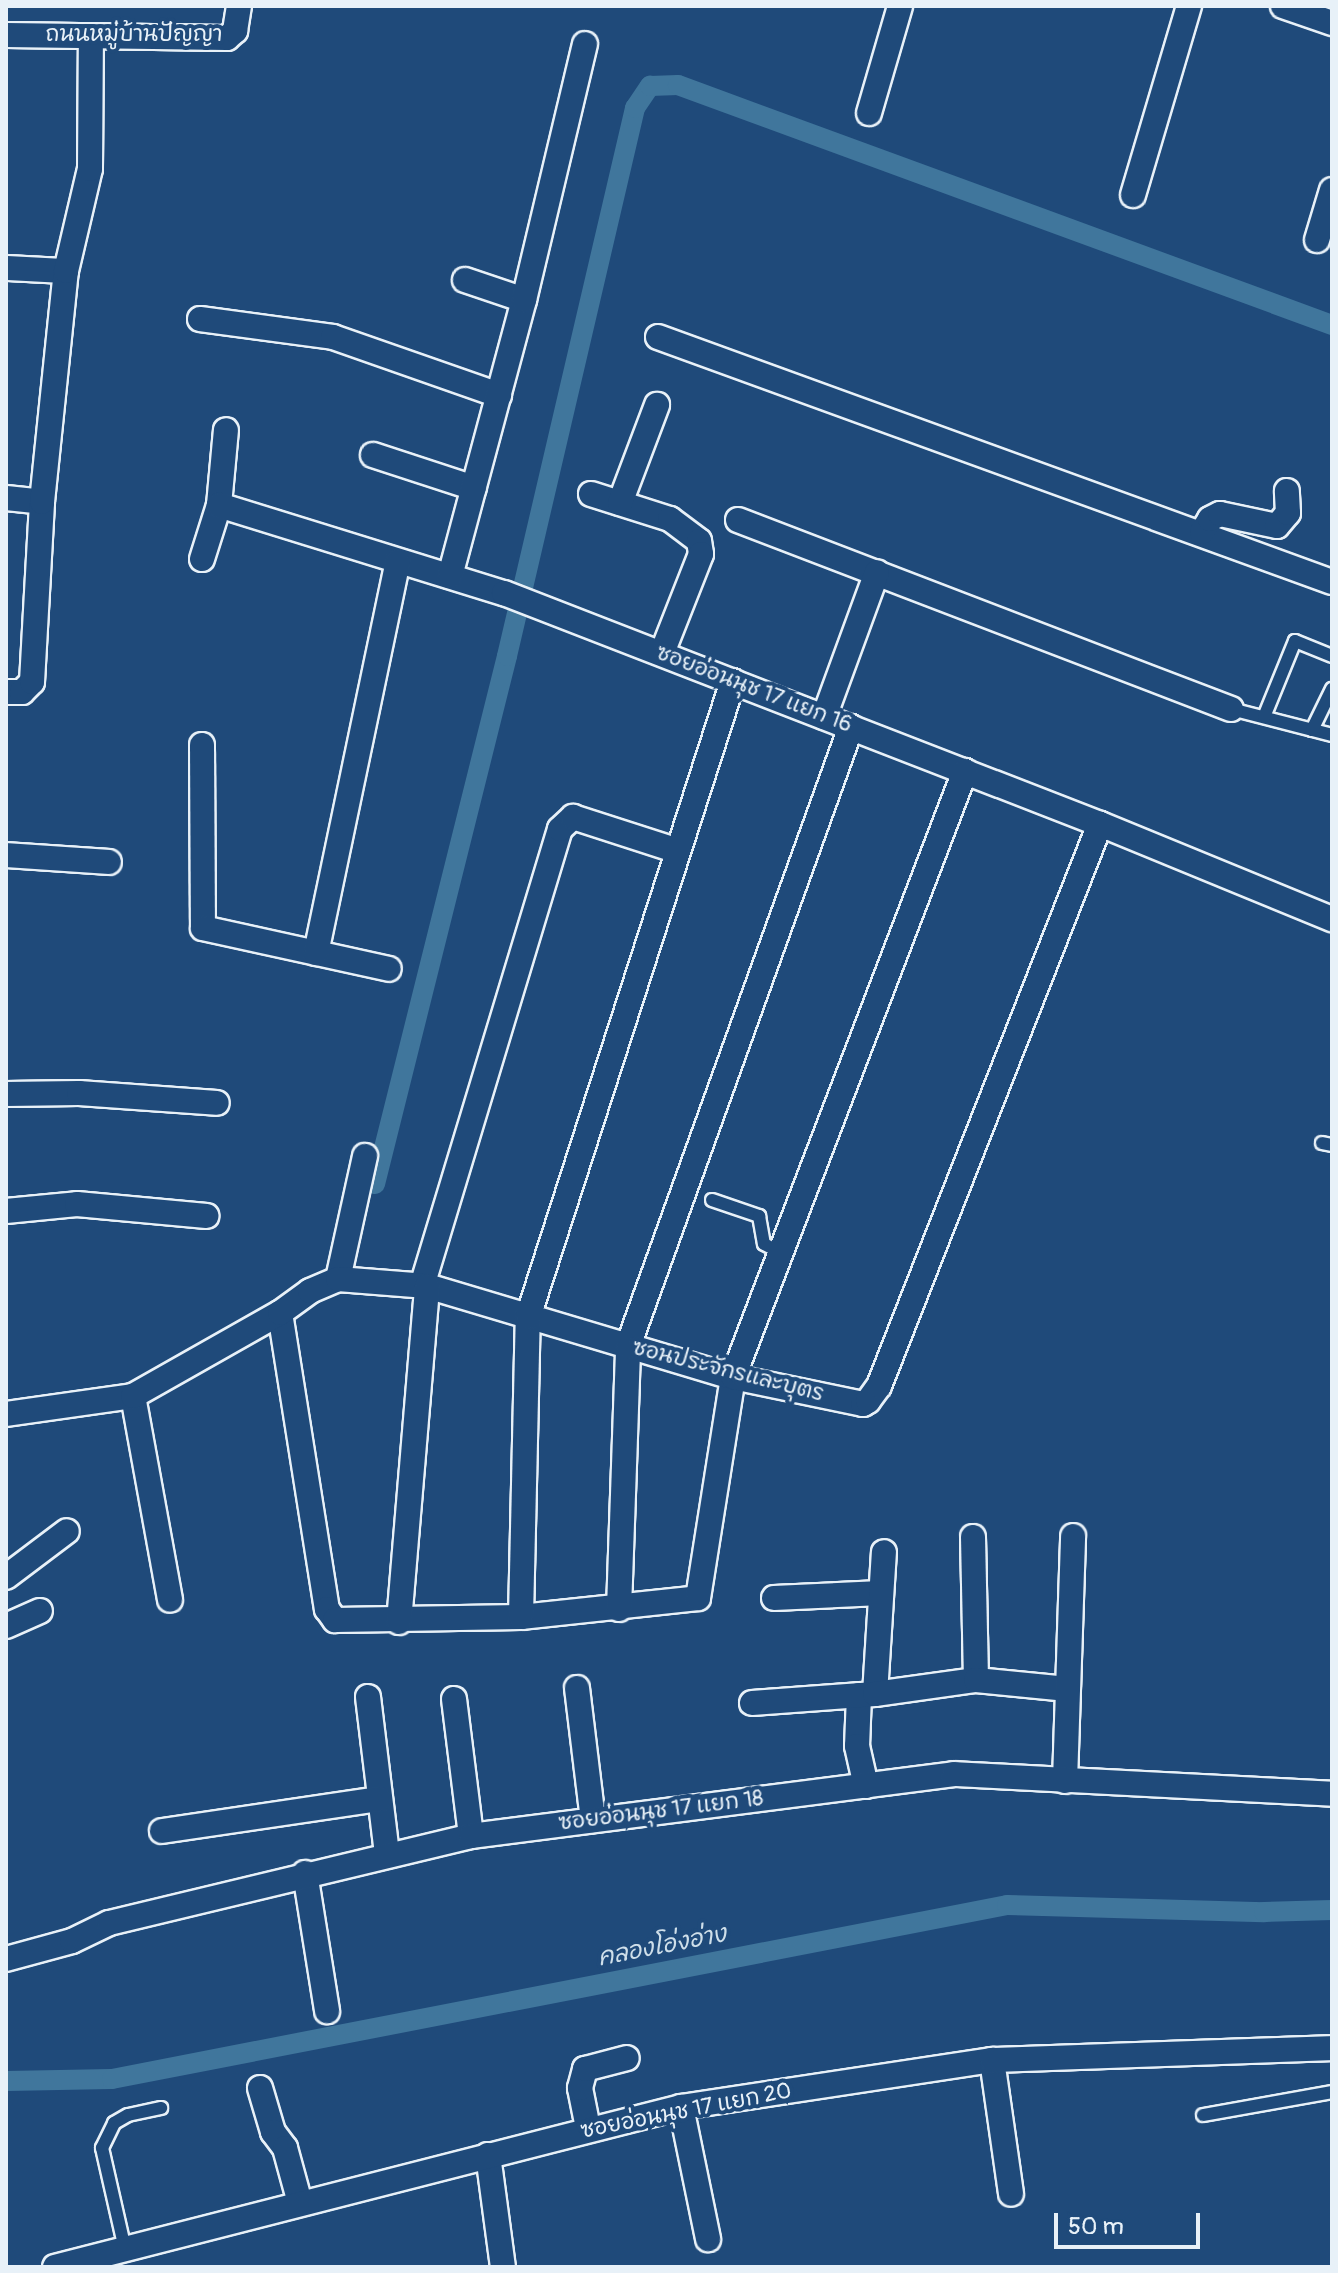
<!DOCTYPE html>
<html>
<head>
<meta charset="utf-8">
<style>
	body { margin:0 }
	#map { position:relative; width:1338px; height:2273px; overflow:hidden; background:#1f4a7a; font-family:Pangolin,"Playpen Sans Thai",sans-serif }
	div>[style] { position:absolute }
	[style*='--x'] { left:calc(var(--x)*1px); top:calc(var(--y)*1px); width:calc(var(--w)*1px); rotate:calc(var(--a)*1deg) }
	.canal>* { height:20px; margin:-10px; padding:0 10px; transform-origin:10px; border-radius:10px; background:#40769c }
	.roads { filter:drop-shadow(2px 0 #e8f1f8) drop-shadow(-2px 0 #e8f1f8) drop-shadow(0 2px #e8f1f8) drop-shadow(0 -2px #e8f1f8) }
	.service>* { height:12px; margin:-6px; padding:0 6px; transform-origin:6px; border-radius:6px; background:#1f4a7a }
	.minor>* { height:24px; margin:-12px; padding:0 12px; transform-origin:12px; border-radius:12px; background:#1f4a7a }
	span { translate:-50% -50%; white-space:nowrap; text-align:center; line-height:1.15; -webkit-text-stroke:8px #1f4a7a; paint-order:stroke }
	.street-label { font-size:22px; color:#e8f1f8 }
	.water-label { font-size:24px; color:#cfdfea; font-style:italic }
	.frame { position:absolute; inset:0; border:8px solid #e8f1f8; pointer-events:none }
	.scale { position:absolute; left:1054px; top:2213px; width:146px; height:36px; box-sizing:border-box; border:4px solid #e8f1f8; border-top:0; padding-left:10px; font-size:24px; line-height:28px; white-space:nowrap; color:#e8f1f8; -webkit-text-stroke:6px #1f4a7a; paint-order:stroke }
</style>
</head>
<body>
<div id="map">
	<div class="canal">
		<div style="--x:375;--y:1184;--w:544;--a:-75.96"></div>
		<div style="--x:507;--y:656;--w:563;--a:-76.85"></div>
		<div style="--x:635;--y:108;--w:27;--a:-56"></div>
		<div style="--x:650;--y:86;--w:28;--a:-2"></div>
		<div style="--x:678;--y:85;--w:697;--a:20.15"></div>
		<div style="--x:6;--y:2081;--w:106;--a:-1.1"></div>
		<div style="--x:112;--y:2079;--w:912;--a:-11"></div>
		<div style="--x:1007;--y:1905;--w:257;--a:1.6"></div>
		<div style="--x:1264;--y:1912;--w:68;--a:-1.7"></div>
	</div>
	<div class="roads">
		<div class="service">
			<div style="--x:1231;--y:709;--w:104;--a:14.4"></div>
			<div style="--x:1264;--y:717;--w:82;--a:-67.8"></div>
			<div style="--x:1295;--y:641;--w:40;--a:22"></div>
			<div style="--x:1312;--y:730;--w:46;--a:-64"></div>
			<div style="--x:1322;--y:1143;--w:10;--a:11"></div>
			<div style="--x:712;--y:1200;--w:50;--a:18.8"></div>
			<div style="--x:759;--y:1216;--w:28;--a:80"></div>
			<div style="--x:764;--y:1244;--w:18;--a:27"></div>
			<div style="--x:1203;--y:2115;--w:131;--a:-10.1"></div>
			<div style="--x:125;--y:2249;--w:104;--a:-102.8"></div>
			<div style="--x:102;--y:2148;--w:28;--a:-64"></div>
			<div style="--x:114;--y:2123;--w:16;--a:-30"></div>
			<div style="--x:128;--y:2115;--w:34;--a:-12"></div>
		</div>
		<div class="minor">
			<div style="--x:1283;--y:6;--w:52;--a:19.1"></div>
			<div style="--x:6;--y:35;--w:221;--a:0.8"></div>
			<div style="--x:227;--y:38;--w:11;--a:-41"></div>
			<div style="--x:235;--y:31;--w:25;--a:-81"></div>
			<div style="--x:869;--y:113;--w:111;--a:-73.8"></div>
			<div style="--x:1133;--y:195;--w:197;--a:-73.5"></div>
			<div style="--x:1317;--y:240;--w:52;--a:-73.3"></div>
			<div style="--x:6;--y:268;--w:60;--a:2.9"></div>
			<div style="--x:465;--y:280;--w:62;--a:18.7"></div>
			<div style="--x:200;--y:319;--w:134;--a:7.7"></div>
			<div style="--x:333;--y:337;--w:176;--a:19.3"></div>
			<div style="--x:658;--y:337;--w:717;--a:19.98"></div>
			<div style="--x:373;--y:455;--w:106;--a:18.1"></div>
			<div style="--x:591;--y:494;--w:83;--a:17.6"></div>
			<div style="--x:670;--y:519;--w:36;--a:37"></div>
			<div style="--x:699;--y:541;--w:13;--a:81"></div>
			<div style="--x:701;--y:554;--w:106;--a:111.5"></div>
			<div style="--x:6;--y:498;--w:36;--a:6"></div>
			<div style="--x:620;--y:503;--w:105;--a:-69.3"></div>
			<div style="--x:219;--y:505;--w:75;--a:-84.7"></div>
			<div style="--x:738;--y:520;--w:528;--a:20.98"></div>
			<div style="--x:1202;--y:532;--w:15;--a:-58"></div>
			<div style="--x:1210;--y:519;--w:11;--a:-27"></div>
			<div style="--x:1220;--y:514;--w:58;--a:11.9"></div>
			<div style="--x:1277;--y:526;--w:17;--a:-50"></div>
			<div style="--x:1288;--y:513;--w:22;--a:-93"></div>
			<div style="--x:202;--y:559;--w:57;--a:-72.5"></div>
			<div style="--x:219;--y:505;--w:298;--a:17.2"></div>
			<div style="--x:504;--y:593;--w:639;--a:21.19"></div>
			<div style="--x:1100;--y:824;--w:251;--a:22.3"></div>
			<div style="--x:450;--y:576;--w:286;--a:-75"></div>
			<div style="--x:524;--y:300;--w:263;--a:-76.6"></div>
			<div style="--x:6;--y:692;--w:16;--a:0"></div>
			<div style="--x:22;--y:692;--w:14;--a:-45"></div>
			<div style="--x:32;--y:682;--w:180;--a:-86.8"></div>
			<div style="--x:42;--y:502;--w:232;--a:-84.1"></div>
			<div style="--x:66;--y:271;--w:105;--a:-76.8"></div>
			<div style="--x:90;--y:169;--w:133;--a:-89.6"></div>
			<div style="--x:824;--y:717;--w:154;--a:-69.9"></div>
			<div style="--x:202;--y:745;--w:183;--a:89.7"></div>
			<div style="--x:203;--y:928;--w:190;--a:12.4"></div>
			<div style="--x:6;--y:855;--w:103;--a:3.9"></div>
			<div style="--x:316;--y:953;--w:400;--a:-78.2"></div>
			<div style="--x:6;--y:1094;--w:73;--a:-0.8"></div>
			<div style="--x:79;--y:1093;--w:138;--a:4.1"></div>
			<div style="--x:6;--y:1211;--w:71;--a:-5.6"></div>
			<div style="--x:77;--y:1204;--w:130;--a:5.3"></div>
			<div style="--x:338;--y:1279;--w:126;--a:-77.6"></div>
			<div style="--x:422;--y:1286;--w:477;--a:-73.2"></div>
			<div style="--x:560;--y:829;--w:18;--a:-43"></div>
			<div style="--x:573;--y:817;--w:110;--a:17.9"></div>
			<div style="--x:280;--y:1313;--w:300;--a:81"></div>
			<div style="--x:327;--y:1609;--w:14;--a:54"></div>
			<div style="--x:335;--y:1620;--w:186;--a:-0.9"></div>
			<div style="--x:521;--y:1617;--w:178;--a:-6.1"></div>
			<div style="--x:698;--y:1598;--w:224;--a:-81"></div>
			<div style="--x:733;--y:1377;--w:649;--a:-69.05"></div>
			<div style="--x:133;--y:1396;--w:207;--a:79.7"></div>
			<div style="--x:6;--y:1414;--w:128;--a:-8.1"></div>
			<div style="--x:133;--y:1396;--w:169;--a:-29.5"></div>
			<div style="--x:280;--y:1313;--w:37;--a:-36"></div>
			<div style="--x:310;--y:1291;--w:30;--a:-23"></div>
			<div style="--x:338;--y:1279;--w:89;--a:4.5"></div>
			<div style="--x:427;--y:1286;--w:319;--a:16.6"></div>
			<div style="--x:733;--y:1377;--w:133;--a:11.7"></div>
			<div style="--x:863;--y:1404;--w:6;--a:-31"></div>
			<div style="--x:868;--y:1401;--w:19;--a:-54"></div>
			<div style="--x:879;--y:1386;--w:604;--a:-68.53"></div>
			<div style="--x:973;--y:1537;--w:143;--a:88.8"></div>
			<div style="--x:6;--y:1577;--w:76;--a:-37"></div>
			<div style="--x:774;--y:1598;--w:107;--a:-2.7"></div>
			<div style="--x:619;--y:1609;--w:263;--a:-88"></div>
			<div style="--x:628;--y:1346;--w:658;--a:-70.19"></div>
			<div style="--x:521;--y:1617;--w:300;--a:-88.7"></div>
			<div style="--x:528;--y:1317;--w:668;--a:-72.13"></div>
			<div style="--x:399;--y:1622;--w:337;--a:-85.2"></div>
			<div style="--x:6;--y:1626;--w:37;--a:-24"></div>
			<div style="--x:577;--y:1688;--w:133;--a:83.1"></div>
			<div style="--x:875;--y:1694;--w:142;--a:-86.4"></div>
			<div style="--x:859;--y:1695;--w:51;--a:92.2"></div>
			<div style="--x:857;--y:1746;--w:41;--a:77.3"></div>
			<div style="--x:368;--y:1697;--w:159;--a:83.1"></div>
			<div style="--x:454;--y:1699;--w:138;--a:82.9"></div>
			<div style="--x:752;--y:1703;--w:123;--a:-4.2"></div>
			<div style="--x:875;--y:1694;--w:102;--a:-7.9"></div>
			<div style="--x:976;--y:1680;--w:92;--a:5.6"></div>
			<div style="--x:1065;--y:1781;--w:245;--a:-88.1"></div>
			<div style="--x:162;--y:1831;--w:220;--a:-8.4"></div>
			<div style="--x:305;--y:1873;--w:140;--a:80.9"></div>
			<div style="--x:6;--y:1959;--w:68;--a:-15.3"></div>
			<div style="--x:72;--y:1941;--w:41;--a:-25.9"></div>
			<div style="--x:109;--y:1923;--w:372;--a:-13.5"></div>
			<div style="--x:471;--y:1836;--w:487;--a:-7.3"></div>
			<div style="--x:954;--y:1774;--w:379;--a:3"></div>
			<div style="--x:992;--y:2060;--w:135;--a:81.9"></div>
			<div style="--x:260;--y:2088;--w:46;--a:73.5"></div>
			<div style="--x:273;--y:2132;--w:20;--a:53"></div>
			<div style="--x:285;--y:2148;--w:57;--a:74.7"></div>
			<div style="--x:681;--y:2107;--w:135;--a:78.4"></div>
			<div style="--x:588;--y:2128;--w:41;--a:-101.3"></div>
			<div style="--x:580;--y:2088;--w:20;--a:-75"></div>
			<div style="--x:585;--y:2069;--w:43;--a:-14.7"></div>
			<div style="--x:488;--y:2155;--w:113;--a:82.4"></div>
			<div style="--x:55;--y:2267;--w:646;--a:-14.34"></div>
			<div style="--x:681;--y:2107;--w:315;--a:-8.6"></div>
			<div style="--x:992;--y:2060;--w:340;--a:-2"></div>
		</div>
	</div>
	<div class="street-label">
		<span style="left:134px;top:35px">ถนนหมู่บ้านปัญญา</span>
		<span style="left:754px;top:689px;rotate:21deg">ซอยอ่อนนุช 17 แยก 16</span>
		<span style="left:728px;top:1371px;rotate:14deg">ซอนประจักรและบุตร</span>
		<span style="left:661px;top:1811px;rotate:-7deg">ซอยอ่อนนุช 17 แยก 18</span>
		<span style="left:686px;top:2111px;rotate:-11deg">ซอยอ่อนนุช 17 แยก 20</span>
	</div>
	<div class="water-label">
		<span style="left:662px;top:1946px;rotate:-11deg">คลองโอ่งอ่าง</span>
	</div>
	<div class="frame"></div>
	<div class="scale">50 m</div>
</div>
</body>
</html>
